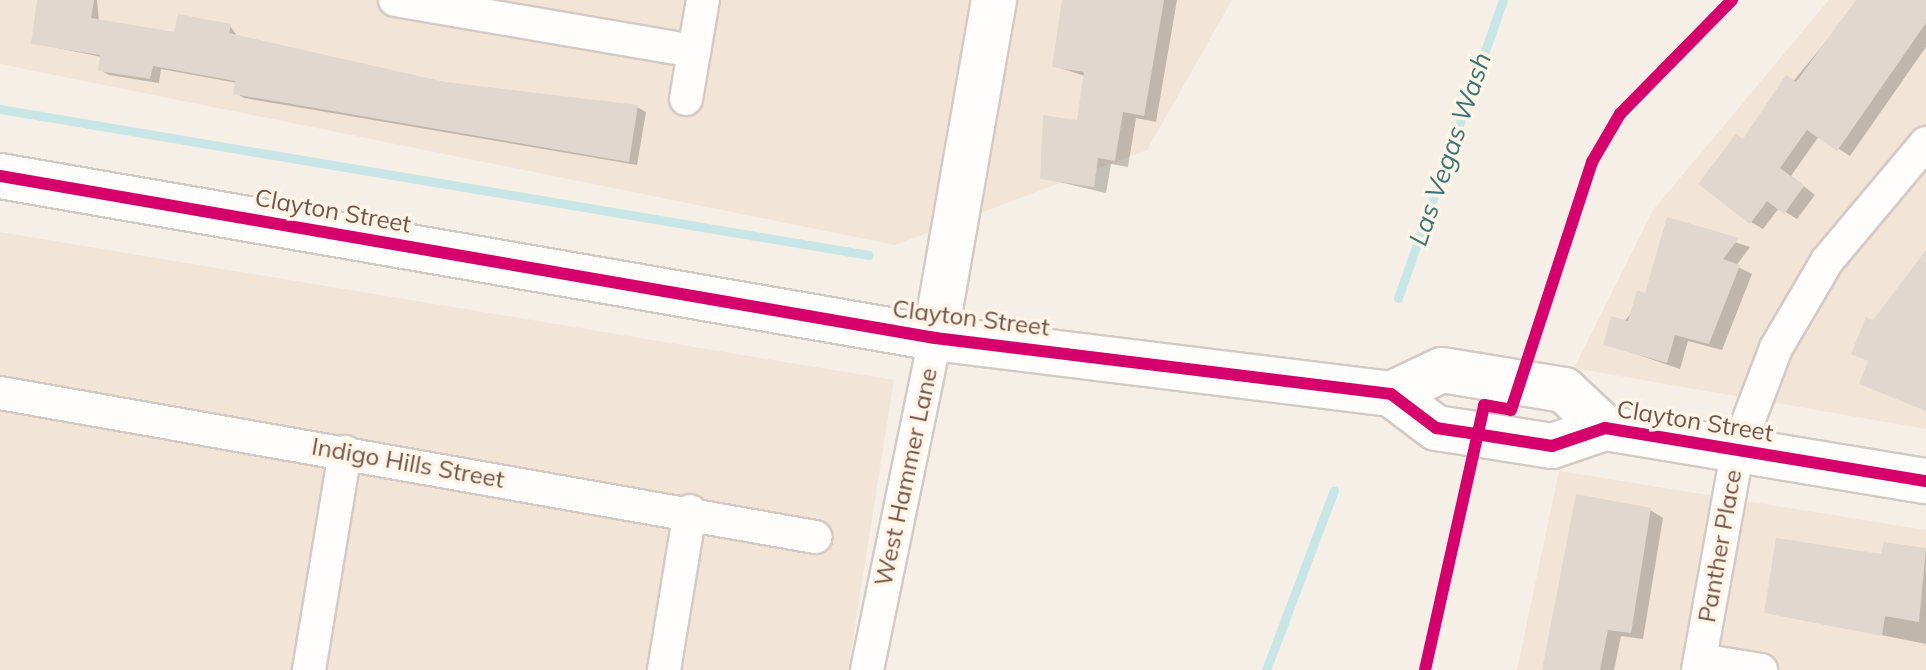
<!DOCTYPE html>
<html>
<head>
<meta charset="utf-8">
<style>
	body { margin:0 }
	#map { position:relative; width:1926px; height:670px; overflow:hidden; background:#f6efe7; font-family:Mulish,sans-serif }
	div>[style] { position:absolute }
	[style*='--x'] { left:calc(var(--x)*1px); top:calc(var(--y)*1px); width:calc(var(--w)*1px); rotate:calc(var(--a)*1deg) }
	.residential>* { inset:0; background:#f2e4d7 }
	.shadow>* { inset:0; background:#0003 }
	.stream>* { height:9px; margin:-4.5px; padding:0 4.5px; transform-origin:4.5px; border-radius:4.5px; background:#c9e6e6 }
	.building>* { inset:0; background:#e2d7cf }
	.roads { filter:drop-shadow(2px 0 #d4cac5) drop-shadow(-2px 0 #d4cac5) drop-shadow(0 2px #d4cac5) drop-shadow(0 -2px #d4cac5) }
	.street>* { height:32px; margin:-16px; padding:0 16px; transform-origin:16px; border-radius:16px; background:#fefdfb }
	.secondary>* { height:44px; margin:-22px; padding:0 22px; transform-origin:22px; border-radius:22px; background:#fefdfb }
	.cycleway>* { height:12px; margin:-6px; padding:0 6px; transform-origin:6px; border-radius:6px; background:#d6006c }
	span { translate:-50% -50%; white-space:nowrap; text-align:center; line-height:1.15; -webkit-text-stroke:7px #fff4e7; paint-order:stroke }
	.street-label { font-size:24px; color:#735448 }
	.water-label { font-size:26px; color:#3c7378; font-style:italic }
</style>
</head>
<body>
<div id="map">
	<div class="residential">
		<div style="clip-path:polygon(0 0,1232px 0,1147px 150px,895px 245px,0 64px)"></div>
		<div style="clip-path:polygon(1829px 0,1926px 0,1926px 429px,1574px 368px,1653px 210px)"></div>
		<div style="clip-path:polygon(0 232px,894px 380px,848px 670px,0 670px)"></div>
		<div style="clip-path:polygon(1559px 471px,1926px 530px,1926px 670px,1517px 670px)"></div>
	</div>
	<div class="shadow">
		<div style="clip-path:polygon(39px 0,97px 0,99px 22px,176px 35px,230px 26px,238px 37px,445px 84px,637px 107px,646px 112px,637px 165px,244px 98px,236px 93px,237px 83px,161px 69px,159px 83px,109px 75px,100px 70px,102px 57px,33px 43px)"></div>
		<div style="clip-path:polygon(1065px 0,1177px 0,1156px 122px,1136px 118px,1128px 167px,1111px 164px,1106px 193px,1042px 178px,1079px 122px,1085px 76px,1054px 66px)"></div>
		<div style="clip-path:polygon(1860px 0,1926px 0,1926px 47px,1850px 156px,1819px 136px,1791px 176px,1815px 195px,1797px 219px,1779px 208px,1763px 229px,1751px 222px,1744px 141px)"></div>
		<div style="clip-path:polygon(1668px 220px,1750px 247px,1736px 266px,1752px 274px,1722px 350px,1688px 341px,1680px 369px,1606px 344px,1646px 295px)"></div>
		<div style="clip-path:polygon(1650px 510px,1663px 518px,1643px 639px,1621px 636px,1614px 670px,1544px 670px)"></div>
		<div style="clip-path:polygon(1885px 544px,1926px 550px,1926px 644px,1766px 612px,1883px 556px)"></div>
	</div>
	<div class="stream">
		<div style="--x:0;--y:109;--w:881;--a:9.54"></div>
		<div style="--x:1398;--y:298;--w:316;--a:-70.6"></div>
		<div style="--x:1266;--y:670;--w:192;--a:-69.3"></div>
	</div>
	<div class="building">
		<div style="clip-path:polygon(37px 0,94px 0,91px 18px,174px 32px,178px 14px,231px 24px,229px 33px,445px 82px,638px 105px,629px 162px,233px 94px,235px 81px,153px 66px,150px 79px,98px 71px,100px 55px,31px 44px)"></div>
		<div style="clip-path:polygon(1062px 0,1164px 0,1144px 116px,1123px 112px,1115px 161px,1098px 158px,1094px 187px,1040px 179px,1043px 115px,1077px 120px,1084px 72px,1052px 67px)"></div>
		<div style="clip-path:polygon(1856px 0,1926px 0,1926px 23px,1837px 151px,1807px 130px,1780px 168px,1804px 186px,1784px 214px,1767px 201px,1750px 224px,1698px 184px,1736px 134px,1743px 139px,1786px 75px,1796px 82px)"></div>
		<div style="clip-path:polygon(1667px 217px,1739px 238px,1723px 259px,1740px 265px,1709px 344px,1675px 335px,1667px 363px,1603px 345px,1611px 316px,1628px 321px,1637px 290px,1645px 293px)"></div>
		<div style="clip-path:polygon(1926px 250px,1926px 411px,1859px 384px,1868px 361px,1851px 354px,1866px 317px,1873px 320px)"></div>
		<div style="clip-path:polygon(1576px 494px,1651px 508px,1631px 633px,1608px 630px,1600px 670px,1542px 670px)"></div>
		<div style="clip-path:polygon(1776px 538px,1881px 554px,1884px 542px,1926px 548px,1919px 622px,1885px 616px,1882px 636px,1764px 613px)"></div>
	</div>
	<div class="roads">
		<div class="street">
			<div style="--x:395;--y:0;--w:303;--a:9.7"></div>
			<div style="--x:686;--y:99;--w:100;--a:-80.3"></div>
			<div style="--x:0;--y:393;--w:828;--a:10.02"></div>
			<div style="--x:1700;--y:660;--w:62;--a:9.3"></div>
			<div style="--x:309;--y:670;--w:221;--a:-80.6"></div>
			<div style="--x:664;--y:670;--w:161;--a:-80.7"></div>
			<div style="--x:867;--y:670;--w:339;--a:-78.4"></div>
			<div style="--x:1698;--y:670;--w:226;--a:-79.8"></div>
			<div style="--x:1738;--y:448;--w:107;--a:-69.2"></div>
			<div style="--x:1776;--y:348;--w:101;--a:-59.6"></div>
			<div style="--x:1827;--y:261;--w:154;--a:-50"></div>
		</div>
		<div class="secondary">
			<div style="--x:0;--y:176;--w:949;--a:9.83"></div>
			<div style="--x:935;--y:338;--w:459;--a:7"></div>
			<div style="--x:1391;--y:394;--w:56;--a:37.1"></div>
			<div style="--x:1436;--y:428;--w:40;--a:8.5"></div>
			<div style="--x:1476;--y:434;--w:77;--a:9"></div>
			<div style="--x:1552;--y:446;--w:56;--a:-18.8"></div>
			<div style="--x:1605;--y:428;--w:325;--a:9.4"></div>
			<div style="--x:935;--y:338;--w:343;--a:-80.1"></div>
			<div style="--x:1391;--y:394;--w:56;--a:-25.2"></div>
			<div style="--x:1442;--y:370;--w:124;--a:9.3"></div>
			<div style="--x:1564;--y:390;--w:56;--a:42.8"></div>
		</div>
	</div>
	<div class="cycleway">
		<div style="--x:0;--y:176;--w:949;--a:9.83"></div>
		<div style="--x:935;--y:338;--w:459;--a:7"></div>
		<div style="--x:1391;--y:394;--w:56;--a:37.1"></div>
		<div style="--x:1436;--y:428;--w:40;--a:8.5"></div>
		<div style="--x:1476;--y:434;--w:77;--a:9"></div>
		<div style="--x:1552;--y:446;--w:56;--a:-18.8"></div>
		<div style="--x:1605;--y:428;--w:325;--a:9.4"></div>
		<div style="--x:1425;--y:670;--w:271;--a:-77.4"></div>
		<div style="--x:1484;--y:405;--w:27;--a:10"></div>
		<div style="--x:1511;--y:410;--w:261;--a:-71.9"></div>
		<div style="--x:1592;--y:162;--w:56;--a:-59.7"></div>
		<div style="--x:1620;--y:114;--w:160;--a:-45.5"></div>
	</div>
	<div class="street-label">
		<span style="left:333px;top:211px;rotate:10deg">Clayton Street</span>
		<span style="left:971px;top:318px;rotate:7deg">Clayton Street</span>
		<span style="left:1695px;top:421px;rotate:9deg">Clayton Street</span>
		<span style="left:408px;top:463px;rotate:10deg">Indigo Hills Street</span>
		<span style="left:906px;top:477px;rotate:-78deg">West Hammer Lane</span>
		<span style="left:1720px;top:546px;rotate:-80deg">Panther Place</span>
	</div>
	<div class="water-label">
		<span style="left:1450px;top:149px;rotate:-71deg">Las Vegas Wash</span>
	</div>
</div>
</body>
</html>
